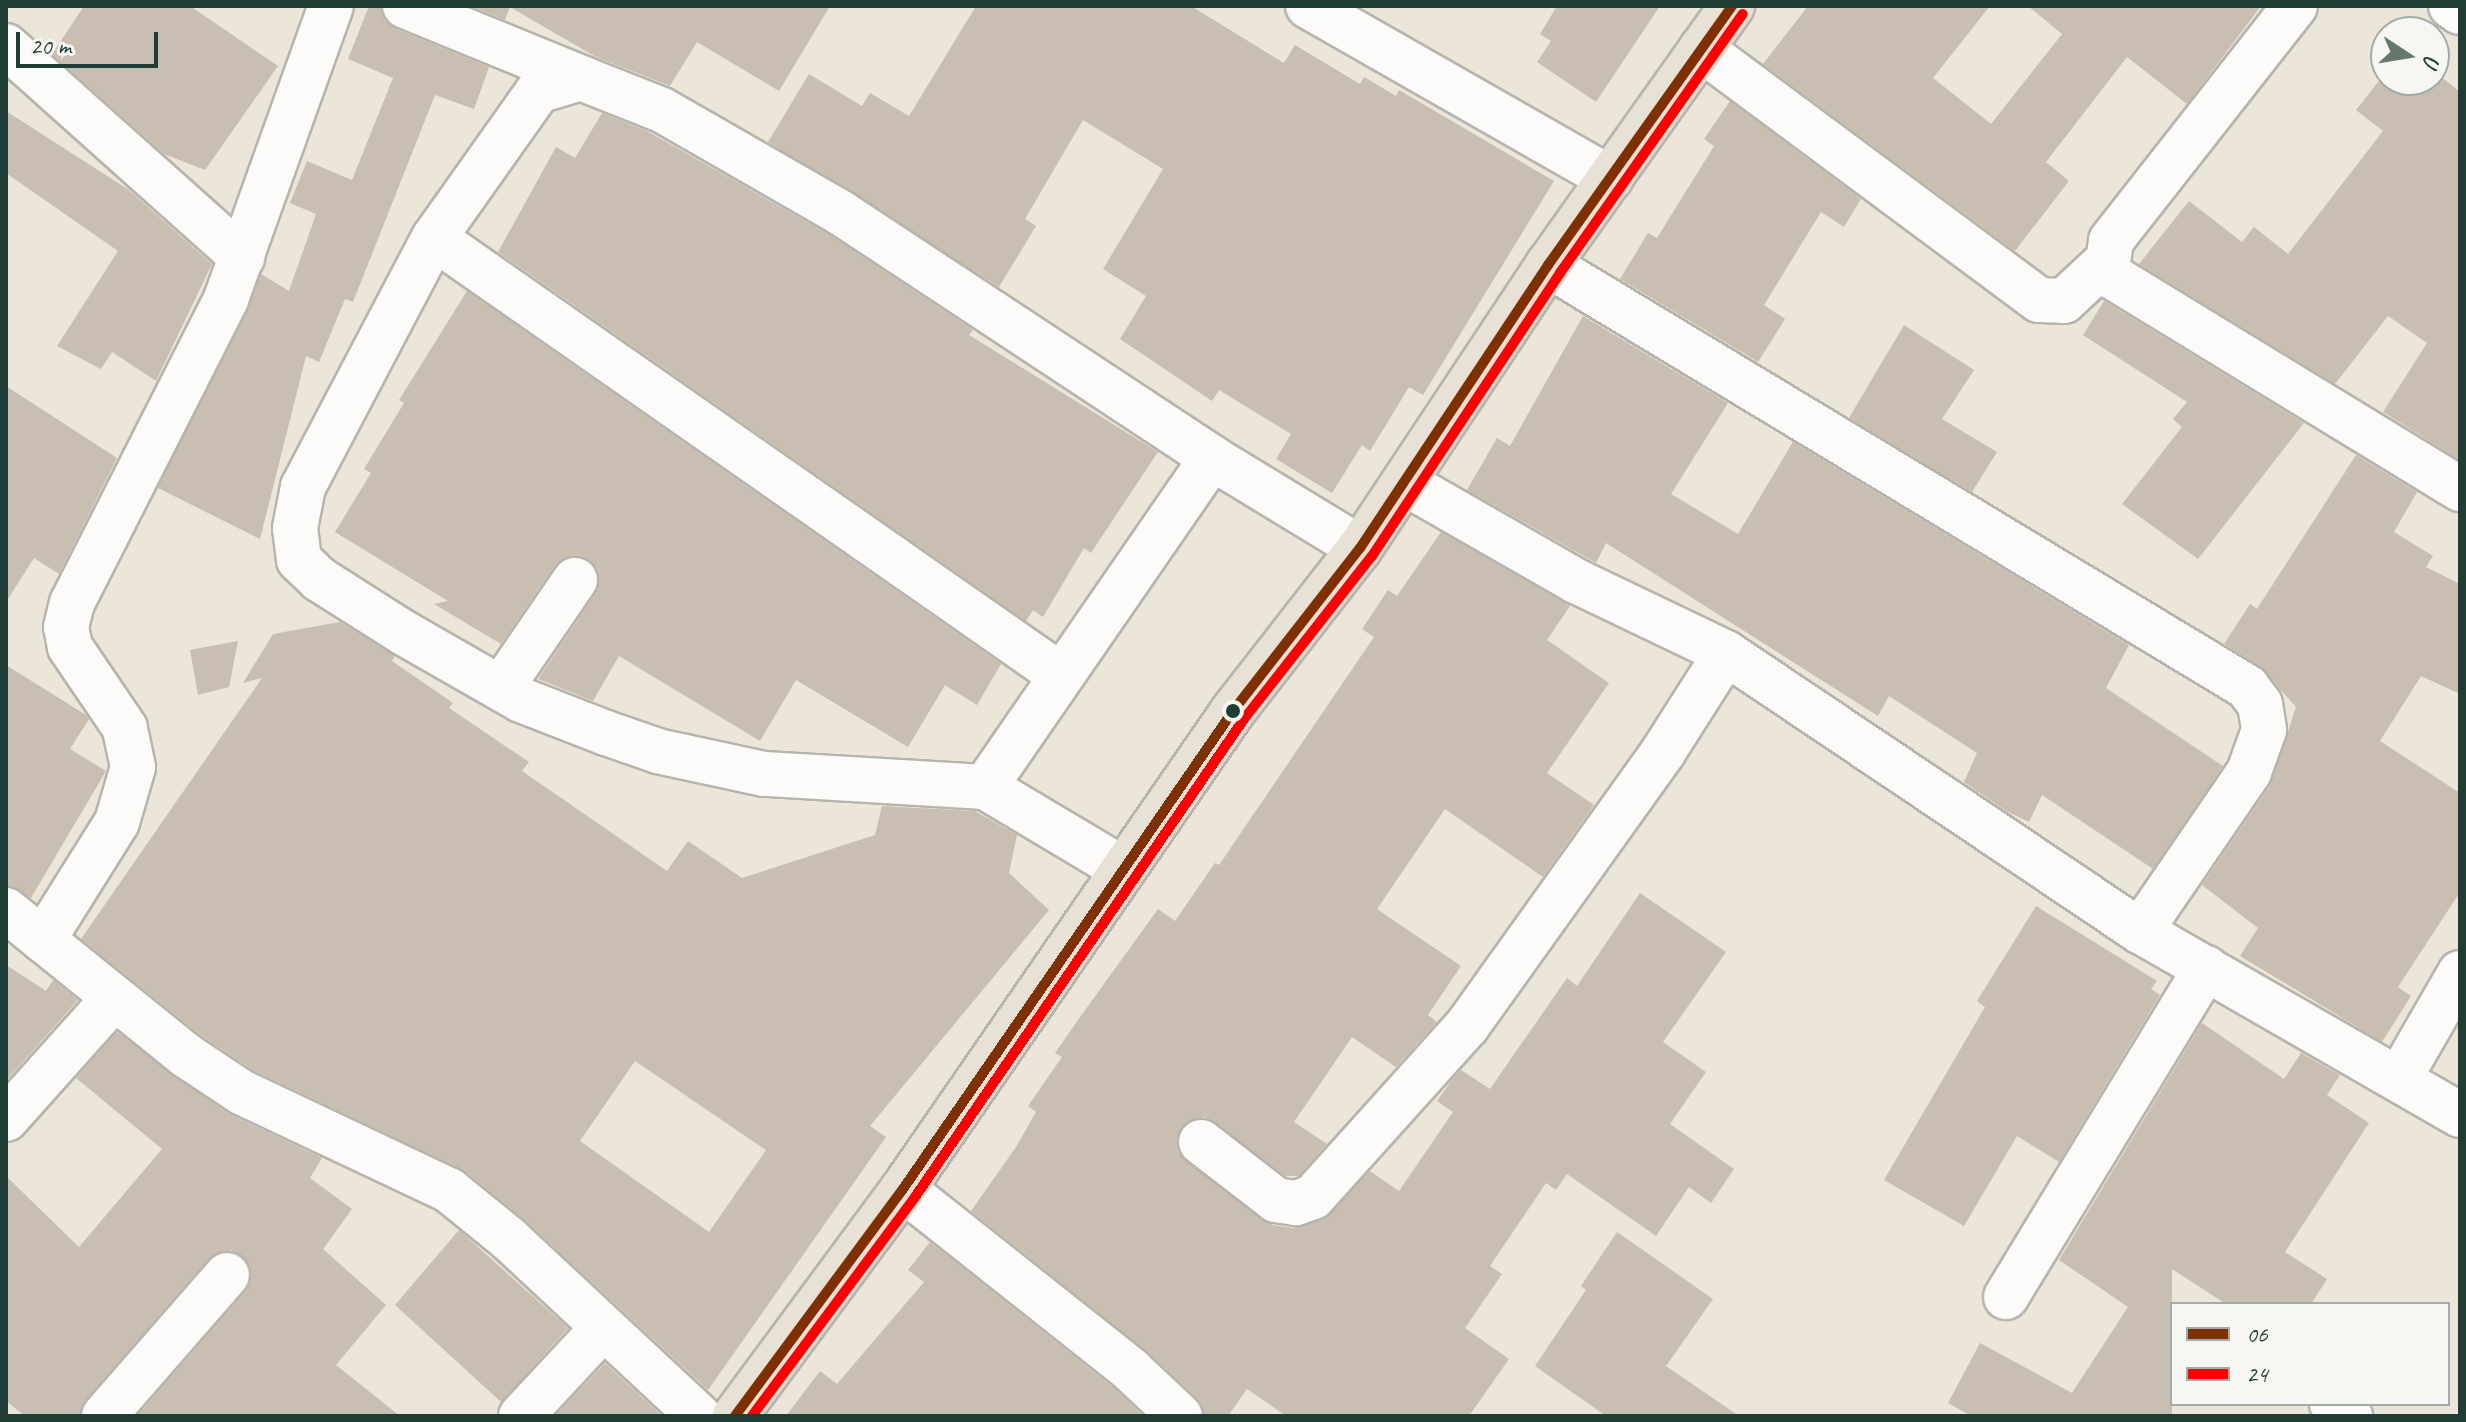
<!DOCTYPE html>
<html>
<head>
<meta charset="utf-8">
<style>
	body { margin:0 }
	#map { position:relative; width:2466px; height:1422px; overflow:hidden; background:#ebe5da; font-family:Caveat,sans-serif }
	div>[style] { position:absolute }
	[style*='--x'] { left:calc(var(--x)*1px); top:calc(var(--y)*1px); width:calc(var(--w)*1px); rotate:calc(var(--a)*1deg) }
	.building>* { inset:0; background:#c8beb2 }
	.roads { filter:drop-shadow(2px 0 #b6b5ad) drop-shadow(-2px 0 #b6b5ad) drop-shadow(0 2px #b6b5ad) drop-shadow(0 -2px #b6b5ad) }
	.street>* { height:44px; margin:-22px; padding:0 22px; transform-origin:22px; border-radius:22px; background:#fcfbf9 }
	.primary>* { height:44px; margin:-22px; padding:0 22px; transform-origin:22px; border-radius:22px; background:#e8e2d6 }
	.bus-1>* { height:10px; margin:-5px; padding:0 5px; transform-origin:5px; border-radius:5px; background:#803000 }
	.bus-2>* { height:10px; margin:-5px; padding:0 5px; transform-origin:5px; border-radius:5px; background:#f00 }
	.dots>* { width:22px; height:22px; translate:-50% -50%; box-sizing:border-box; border:4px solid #f6f6f2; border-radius:50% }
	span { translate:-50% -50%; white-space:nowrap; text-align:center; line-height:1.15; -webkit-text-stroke:7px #f6f6f2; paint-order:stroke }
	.frame { position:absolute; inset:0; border:8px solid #1f3d34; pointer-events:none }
	.legend { position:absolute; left:2170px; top:1302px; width:280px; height:104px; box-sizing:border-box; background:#f6f6f2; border:2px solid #a0aca6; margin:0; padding:10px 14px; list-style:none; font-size:24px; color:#1f3d34 }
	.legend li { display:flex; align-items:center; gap:16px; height:40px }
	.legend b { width:40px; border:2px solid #a0aca6 }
	.north { position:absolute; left:2370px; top:16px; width:80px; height:80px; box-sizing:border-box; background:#f6f6f2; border:2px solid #a0aca6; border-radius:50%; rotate:102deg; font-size:22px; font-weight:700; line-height:32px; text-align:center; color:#1f3d34 }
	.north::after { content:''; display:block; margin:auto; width:28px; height:36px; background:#66786e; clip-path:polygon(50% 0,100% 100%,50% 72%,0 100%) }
	.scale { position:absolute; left:16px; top:32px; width:142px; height:36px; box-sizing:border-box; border:4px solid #1f3d34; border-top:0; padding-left:10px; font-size:24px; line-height:28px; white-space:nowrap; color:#1f3d34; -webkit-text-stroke:6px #f6f6f2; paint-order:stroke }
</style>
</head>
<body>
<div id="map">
	<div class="building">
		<div style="clip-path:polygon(84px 6px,190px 6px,278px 66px,205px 170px,164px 154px,52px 54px)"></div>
		<div style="clip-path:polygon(369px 6px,381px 6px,385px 21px,396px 29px,489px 67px,474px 109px,435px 95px,353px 302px,345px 299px,319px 362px,306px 356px,260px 539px,158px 488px,261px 274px,289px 291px,316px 214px,290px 203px,307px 161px,352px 180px,393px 78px,348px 59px)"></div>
		<div style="clip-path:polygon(471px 6px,830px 6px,779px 91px,697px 42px,670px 86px,596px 57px,510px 7px,505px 20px)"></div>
		<div style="clip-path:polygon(976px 6px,1191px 6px,1284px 63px,1295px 45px,1360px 84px,1364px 77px,1396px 96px,1399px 90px,1554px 181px,1423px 395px,1409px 387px,1370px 451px,1362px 445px,1332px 493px,1276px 459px,1291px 434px,1219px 390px,1212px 401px,1120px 339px,1146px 296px,1103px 269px,1163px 169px,1083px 120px,1025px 219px,1036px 226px,999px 287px,768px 142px,809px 74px,862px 106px,870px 93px,909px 116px)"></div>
		<div style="clip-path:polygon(1557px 6px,1660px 6px,1596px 102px,1537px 62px,1551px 41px,1540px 34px)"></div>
		<div style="clip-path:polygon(1808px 6px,1990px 6px,1933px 78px,1991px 124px,2062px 34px,2028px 6px,2261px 6px,2187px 104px,2127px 57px,2046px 162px,2069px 181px,2015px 251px,1763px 64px)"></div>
		<div style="clip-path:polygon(2434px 71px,2460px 92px,2460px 460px,2383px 412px,2427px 343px,2388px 316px,2335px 384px,2139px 264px,2189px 201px,2242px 242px,2254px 227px,2288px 254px,2383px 131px,2356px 110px,2386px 72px,2386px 80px,2434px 80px)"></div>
		<div style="clip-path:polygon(1730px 101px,1861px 199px,1844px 227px,1821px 212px,1764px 305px,1785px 319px,1758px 362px,1620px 279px,1648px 233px,1657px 238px,1714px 146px,1704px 139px)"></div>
		<div style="clip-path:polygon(6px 111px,129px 190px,212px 264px,156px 381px,112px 352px,101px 369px,57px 346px,118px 251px,6px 173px)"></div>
		<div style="clip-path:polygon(602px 113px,647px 131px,828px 234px,973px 330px,969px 335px,1158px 452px,1091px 553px,1084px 548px,1043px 617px,1033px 610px,1026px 621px,498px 252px,556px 147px,575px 158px)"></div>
		<div style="clip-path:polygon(467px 291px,1001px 664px,977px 705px,945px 685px,908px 747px,796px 680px,760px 741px,619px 656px,593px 701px,538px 679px,596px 593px,598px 570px,588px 559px,565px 557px,555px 565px,501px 644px,434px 604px,448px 601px,335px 532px,371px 473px,364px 469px,404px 403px,399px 400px)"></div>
		<div style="clip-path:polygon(2104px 301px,2304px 423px,2198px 559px,2122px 504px,2182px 427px,2173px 419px,2187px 402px,2083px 335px)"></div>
		<div style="clip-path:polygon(1583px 316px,1728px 403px,1671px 494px,1738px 534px,1793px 442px,2129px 645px,2106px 688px,2223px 766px,2153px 869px,2042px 795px,2029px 822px,2006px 811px,1964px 782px,1977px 753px,1889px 696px,1878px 716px,1606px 543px,1596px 563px,1467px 490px,1497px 438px,1510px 446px)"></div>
		<div style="clip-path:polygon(1904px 325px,1974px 370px,1942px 419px,1997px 452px,1972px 492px,1849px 418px)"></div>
		<div style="clip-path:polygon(6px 386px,117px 458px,59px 574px,34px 558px,6px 602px)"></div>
		<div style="clip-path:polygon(2356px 455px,2417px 492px,2394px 532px,2433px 556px,2426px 567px,2460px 584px,2460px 694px,2421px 676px,2380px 741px,2460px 793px,2460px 892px,2398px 987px,2411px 996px,2382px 1042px,2240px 956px,2258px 928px,2202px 885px,2270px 786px,2296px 707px,2260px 666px,2224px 644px,2250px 604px,2257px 609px)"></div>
		<div style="clip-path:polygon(1441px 532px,1570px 606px,1547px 640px,1609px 683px,1547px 773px,1594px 805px,1543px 877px,1445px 809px,1377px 909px,1461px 966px,1428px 1015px,1437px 1022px,1396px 1067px,1352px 1037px,1294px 1122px,1327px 1144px,1299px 1176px,1286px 1176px,1205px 1117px,1181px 1127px,1178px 1152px,1272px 1225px,1293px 1228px,1322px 1220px,1370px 1171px,1399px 1191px,1453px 1112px,1437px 1101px,1452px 1080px,1461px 1070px,1490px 1089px,1567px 978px,1577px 986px,1640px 893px,1726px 952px,1663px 1042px,1706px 1072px,1670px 1124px,1734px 1169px,1711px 1203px,1689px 1187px,1656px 1236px,1567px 1174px,1556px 1190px,1546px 1183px,1490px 1266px,1502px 1274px,1465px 1328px,1509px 1359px,1469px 1416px,1286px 1416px,1247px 1389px,1228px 1416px,1204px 1416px,1197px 1398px,1148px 1352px,971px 1211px,1016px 1147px,1036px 1112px,1028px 1106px,1062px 1057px,1055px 1053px,1078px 1020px,1158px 909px,1175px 921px,1215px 863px,1219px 865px,1374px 637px,1362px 629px,1388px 590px,1397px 596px)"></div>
		<div style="clip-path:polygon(evenodd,340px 622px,395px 656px,392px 661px,453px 703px,449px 708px,529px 762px,522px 771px,667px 871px,688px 841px,742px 878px,875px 835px,882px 806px,975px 811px,1017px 835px,1009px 873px,1049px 910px,870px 1126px,886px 1137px,708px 1390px,525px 1220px,465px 1171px,253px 1070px,202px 1036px,81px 939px,262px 678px,243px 683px,273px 634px,340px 622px,635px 1061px,766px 1150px,709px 1232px,580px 1141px,635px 1061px)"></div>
		<div style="clip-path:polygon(238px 641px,229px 687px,198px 695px,190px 650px)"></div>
		<div style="clip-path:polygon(6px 665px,86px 715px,89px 719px,70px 749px,106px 771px,31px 898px,6px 886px)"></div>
		<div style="clip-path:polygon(2036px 906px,2157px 981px,2151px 989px,2160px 995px,2059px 1162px,2017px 1136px,1964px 1226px,1884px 1180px,1985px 1007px,1977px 1001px)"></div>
		<div style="clip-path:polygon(6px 965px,46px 991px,53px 980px,78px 1000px,6px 1081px)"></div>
		<div style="clip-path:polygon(2202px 1023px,2284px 1079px,2301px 1053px,2340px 1075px,2327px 1095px,2369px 1123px,2285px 1252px,2327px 1279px,2311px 1304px,2226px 1304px,2172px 1269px,2172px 1416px,1971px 1416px,1948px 1403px,1980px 1343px,2072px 1393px,2128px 1307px,2059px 1260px)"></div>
		<div style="clip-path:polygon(117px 1032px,227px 1113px,322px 1158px,310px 1178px,352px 1209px,323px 1249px,386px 1305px,336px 1365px,400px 1416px,137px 1416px,246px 1291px,250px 1266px,231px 1250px,208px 1259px,85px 1400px,80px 1416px,25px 1416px,6px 1401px,6px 1176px,79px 1247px,162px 1149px,76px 1078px)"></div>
		<div style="clip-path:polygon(459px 1230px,568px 1328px,501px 1402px,395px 1305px)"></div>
		<div style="clip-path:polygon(1617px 1232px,1713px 1299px,1666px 1366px,1739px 1416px,1606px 1416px,1535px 1366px,1586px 1290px,1581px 1286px)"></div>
		<div style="clip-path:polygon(930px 1242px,1115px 1389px,1143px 1416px,786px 1416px,820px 1371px,837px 1384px,924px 1282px,908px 1270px)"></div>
		<div style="clip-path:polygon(605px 1363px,662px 1416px,555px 1416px)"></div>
	</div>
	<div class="roads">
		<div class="street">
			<div style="--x:405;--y:6;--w:190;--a:22.2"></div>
			<div style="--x:1308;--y:6;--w:348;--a:29.7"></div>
			<div style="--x:2295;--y:6;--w:298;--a:128.1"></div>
			<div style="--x:2111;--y:241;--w:28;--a:98"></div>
			<div style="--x:2107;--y:269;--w:8;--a:60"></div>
			<div style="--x:2111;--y:276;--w:409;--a:31.4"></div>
			<div style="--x:2451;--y:6;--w:11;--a:34"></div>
			<div style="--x:6;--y:46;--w:317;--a:41.8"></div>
			<div style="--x:1701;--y:49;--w:421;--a:36.6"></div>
			<div style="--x:2039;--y:300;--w:25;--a:2"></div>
			<div style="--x:2064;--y:301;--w:59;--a:-42.9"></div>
			<div style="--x:434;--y:238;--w:762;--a:34.9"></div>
			<div style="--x:1548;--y:265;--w:817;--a:31.12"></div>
			<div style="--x:2247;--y:687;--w:21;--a:53"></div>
			<div style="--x:2260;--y:704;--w:26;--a:81"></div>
			<div style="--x:2264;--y:730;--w:45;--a:109.7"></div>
			<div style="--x:2249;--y:772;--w:193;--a:124.4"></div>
			<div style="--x:1405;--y:483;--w:197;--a:29.8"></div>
			<div style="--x:1576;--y:581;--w:166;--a:25.6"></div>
			<div style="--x:1726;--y:653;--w:499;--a:33.9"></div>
			<div style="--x:2140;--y:931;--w:369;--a:29.9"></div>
			<div style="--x:501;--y:688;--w:131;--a:-55.6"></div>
			<div style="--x:985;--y:787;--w:400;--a:-55.4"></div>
			<div style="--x:1121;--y:868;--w:158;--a:-149.2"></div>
			<div style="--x:985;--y:787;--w:221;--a:-176.6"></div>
			<div style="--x:764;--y:774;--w:108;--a:-167.8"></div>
			<div style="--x:658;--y:751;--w:55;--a:-160.9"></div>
			<div style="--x:606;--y:733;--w:91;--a:-158.8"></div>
			<div style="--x:521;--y:700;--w:135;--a:-150.2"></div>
			<div style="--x:404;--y:633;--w:101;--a:-147.6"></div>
			<div style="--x:319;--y:579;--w:28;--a:-136"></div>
			<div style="--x:299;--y:560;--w:32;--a:-97"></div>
			<div style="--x:295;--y:528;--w:42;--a:-79"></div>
			<div style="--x:303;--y:487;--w:281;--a:-62.3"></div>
			<div style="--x:434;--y:238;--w:180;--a:-54.7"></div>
			<div style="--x:538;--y:91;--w:45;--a:-16.8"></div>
			<div style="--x:581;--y:78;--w:87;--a:21.6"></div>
			<div style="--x:662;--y:110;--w:207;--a:29.9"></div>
			<div style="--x:841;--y:213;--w:445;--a:33.4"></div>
			<div style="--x:1212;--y:458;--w:173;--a:31.3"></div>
			<div style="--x:6;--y:910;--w:233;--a:38.9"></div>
			<div style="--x:187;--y:1056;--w:65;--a:33.7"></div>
			<div style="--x:241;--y:1092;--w:231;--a:25.3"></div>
			<div style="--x:450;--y:1191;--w:75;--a:39"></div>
			<div style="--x:508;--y:1238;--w:261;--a:43"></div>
			<div style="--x:43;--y:940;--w:139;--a:-57.9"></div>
			<div style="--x:117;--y:822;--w:57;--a:-73.8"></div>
			<div style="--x:133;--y:767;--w:40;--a:-102"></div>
			<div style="--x:125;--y:728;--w:98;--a:-124.2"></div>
			<div style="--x:70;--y:647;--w:20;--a:-101"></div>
			<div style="--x:66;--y:627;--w:25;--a:-76"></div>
			<div style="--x:72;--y:603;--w:341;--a:-63.1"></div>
			<div style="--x:226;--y:299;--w:311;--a:-70.3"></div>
			<div style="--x:2400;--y:1077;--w:120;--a:-60"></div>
			<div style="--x:6;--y:1119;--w:162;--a:-48.2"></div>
			<div style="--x:1201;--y:1142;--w:95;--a:37.7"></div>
			<div style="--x:1276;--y:1200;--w:20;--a:9"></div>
			<div style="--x:1296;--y:1203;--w:18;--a:-19"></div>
			<div style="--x:1313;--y:1197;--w:230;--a:-48"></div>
			<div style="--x:1467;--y:1026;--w:337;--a:-54.4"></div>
			<div style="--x:1663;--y:752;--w:117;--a:-57.5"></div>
			<div style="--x:903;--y:1189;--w:291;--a:38.4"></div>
			<div style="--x:1131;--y:1370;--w:67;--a:43.2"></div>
			<div style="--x:2006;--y:1297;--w:385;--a:-58.7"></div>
			<div style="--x:2332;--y:1404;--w:22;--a:34"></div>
			<div style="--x:104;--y:1416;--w:187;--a:-48.9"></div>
			<div style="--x:521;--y:1416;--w:120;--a:-47"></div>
		</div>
		<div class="primary">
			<div style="--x:735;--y:1416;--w:282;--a:-53.5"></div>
			<div style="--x:903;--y:1189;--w:581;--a:-55.38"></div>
			<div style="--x:1233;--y:711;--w:207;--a:-52.1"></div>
			<div style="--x:1360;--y:548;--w:340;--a:-56.4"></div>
			<div style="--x:1548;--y:265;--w:318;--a:-54.6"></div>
		</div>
	</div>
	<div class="bus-1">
		<div style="--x:735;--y:1416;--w:282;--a:-53.5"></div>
		<div style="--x:903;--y:1189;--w:581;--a:-55.38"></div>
		<div style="--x:1233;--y:711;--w:207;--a:-52.1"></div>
		<div style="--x:1360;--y:548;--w:340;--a:-56.4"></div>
		<div style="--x:1548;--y:265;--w:318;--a:-54.6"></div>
	</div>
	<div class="bus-2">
		<div style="--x:752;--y:1416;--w:273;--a:-53.3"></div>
		<div style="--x:915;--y:1197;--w:580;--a:-55.46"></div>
		<div style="--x:1244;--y:719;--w:207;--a:-51.9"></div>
		<div style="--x:1372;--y:556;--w:340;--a:-56.4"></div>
		<div style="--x:1560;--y:273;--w:317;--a:-54.8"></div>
	</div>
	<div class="dots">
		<div style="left:1233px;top:711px;background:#1f3d34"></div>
	</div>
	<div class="frame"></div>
	<ul class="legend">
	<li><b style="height:10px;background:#803000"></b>06</li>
	<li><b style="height:10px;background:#f00"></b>24</li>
	</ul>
	<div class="north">U</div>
	<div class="scale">20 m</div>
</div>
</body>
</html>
